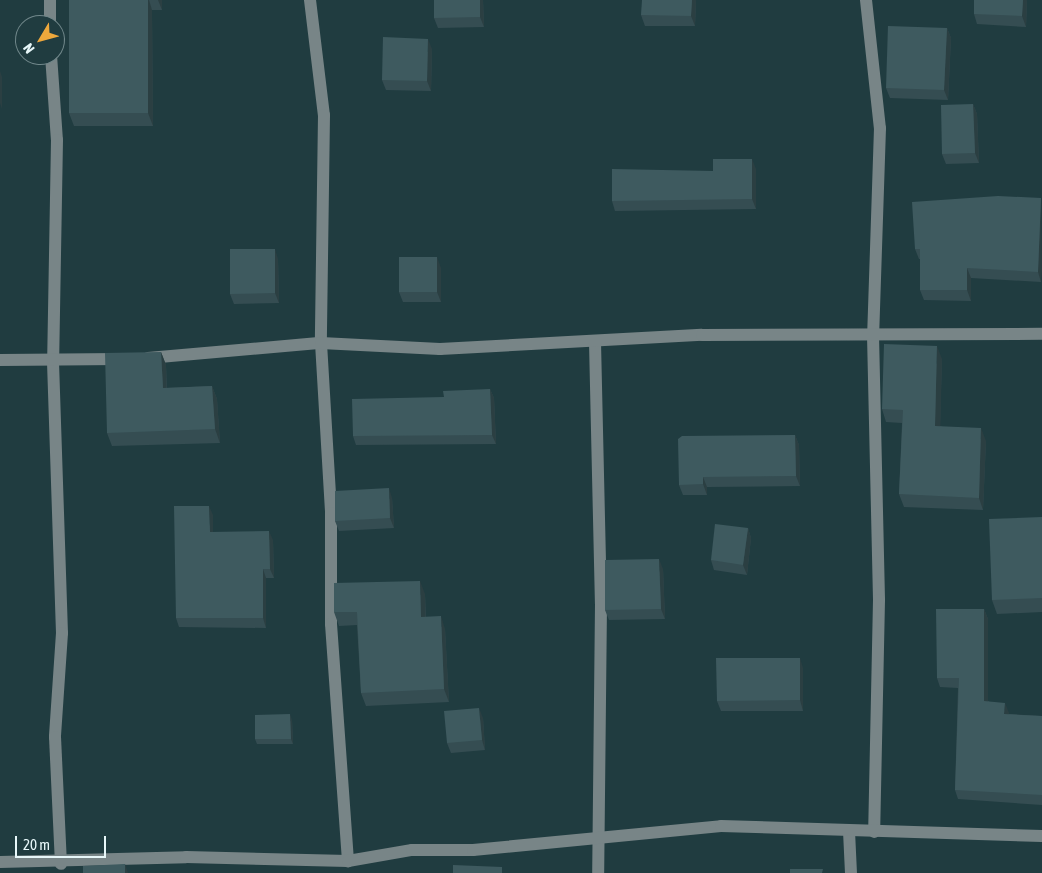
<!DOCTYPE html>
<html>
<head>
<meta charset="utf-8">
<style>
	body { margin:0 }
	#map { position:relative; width:1042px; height:873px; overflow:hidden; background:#203c40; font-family:"Asap Condensed",sans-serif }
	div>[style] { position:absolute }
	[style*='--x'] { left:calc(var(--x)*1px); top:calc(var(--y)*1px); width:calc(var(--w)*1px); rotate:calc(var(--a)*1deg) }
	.minor>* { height:12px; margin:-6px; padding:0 6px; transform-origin:6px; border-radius:6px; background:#788587 }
	.wall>* { inset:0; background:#354d52 }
	.shaded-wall>* { inset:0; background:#2b3f42 }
	.building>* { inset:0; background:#3e5a5f }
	span { translate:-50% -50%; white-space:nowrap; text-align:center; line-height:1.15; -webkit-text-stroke:4px #203c40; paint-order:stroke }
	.north { position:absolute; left:15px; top:15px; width:50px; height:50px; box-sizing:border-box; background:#203c40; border:1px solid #70878a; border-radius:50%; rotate:233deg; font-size:14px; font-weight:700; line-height:20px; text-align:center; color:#e7f7f9 }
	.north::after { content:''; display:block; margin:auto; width:18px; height:22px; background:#eea83c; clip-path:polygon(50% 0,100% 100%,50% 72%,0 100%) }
	.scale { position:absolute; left:15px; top:836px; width:91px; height:22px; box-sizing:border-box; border:2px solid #e7f7f9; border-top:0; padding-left:6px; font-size:15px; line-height:18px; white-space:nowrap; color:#e7f7f9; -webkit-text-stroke:4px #203c40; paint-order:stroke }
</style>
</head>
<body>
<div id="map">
	<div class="minor">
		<div style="--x:50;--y:0;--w:25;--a:90"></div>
		<div style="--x:310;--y:0;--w:116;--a:83.1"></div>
		<div style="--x:324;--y:115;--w:228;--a:90.8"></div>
		<div style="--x:321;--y:343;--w:170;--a:86.6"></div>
		<div style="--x:331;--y:513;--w:111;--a:90"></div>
		<div style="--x:331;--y:624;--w:238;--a:85.9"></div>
		<div style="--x:866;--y:0;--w:129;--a:83.8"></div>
		<div style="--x:880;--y:128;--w:207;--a:91.9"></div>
		<div style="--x:873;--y:335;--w:265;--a:88.7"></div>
		<div style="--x:879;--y:600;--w:232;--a:91.2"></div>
		<div style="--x:51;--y:55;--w:85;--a:86"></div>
		<div style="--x:57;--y:140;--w:222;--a:91"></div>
		<div style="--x:53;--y:362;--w:271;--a:88.1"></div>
		<div style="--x:62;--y:633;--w:104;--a:93.9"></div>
		<div style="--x:55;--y:737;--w:127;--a:87.3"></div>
		<div style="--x:595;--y:342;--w:262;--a:88.7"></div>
		<div style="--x:601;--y:604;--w:269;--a:90.6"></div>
		<div style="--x:148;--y:358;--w:174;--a:-5"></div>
		<div style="--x:321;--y:343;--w:119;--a:2.9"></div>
		<div style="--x:440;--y:349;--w:262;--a:-3.1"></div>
		<div style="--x:702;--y:335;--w:340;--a:-0.2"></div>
		<div style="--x:0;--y:360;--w:121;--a:-0.5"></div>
		<div style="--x:849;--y:831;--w:42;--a:87.3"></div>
		<div style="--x:0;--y:862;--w:186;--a:-1.5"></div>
		<div style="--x:186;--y:857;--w:162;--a:1.4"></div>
		<div style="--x:348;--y:861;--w:65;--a:-9.8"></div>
		<div style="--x:412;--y:850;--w:61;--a:0"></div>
		<div style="--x:473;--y:850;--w:249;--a:-5.5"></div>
		<div style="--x:721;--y:826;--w:321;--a:1.8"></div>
	</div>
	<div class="wall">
		<div style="clip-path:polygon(69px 0,162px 0,162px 10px,152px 10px,153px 126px,74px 126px,69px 113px)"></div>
		<div style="clip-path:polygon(434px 0,483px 0,484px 27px,438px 28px,434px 18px)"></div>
		<div style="clip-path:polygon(696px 0,695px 26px,645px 26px,641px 15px)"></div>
		<div style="clip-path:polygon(974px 0,1027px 0,1026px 27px,977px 24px,974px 14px)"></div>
		<div style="clip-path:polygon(947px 28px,951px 38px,948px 100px,890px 98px,886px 88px)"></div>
		<div style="clip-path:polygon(432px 49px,431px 91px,386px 90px,382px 80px)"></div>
		<div style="clip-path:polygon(973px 104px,977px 114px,979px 163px,946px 164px,942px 154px)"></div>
		<div style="clip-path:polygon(756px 169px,756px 209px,615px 211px,612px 201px,713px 171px)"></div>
		<div style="clip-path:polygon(1041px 198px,1041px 282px,971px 278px,971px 301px,924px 300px,920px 290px,920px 259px,919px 259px,915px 249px)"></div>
		<div style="clip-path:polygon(278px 259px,279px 303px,234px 304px,230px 294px)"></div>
		<div style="clip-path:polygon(441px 268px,441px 302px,403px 302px,399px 292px)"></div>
		<div style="clip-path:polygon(161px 352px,166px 365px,167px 388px,212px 386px,217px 399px,220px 443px,112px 446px,107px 433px)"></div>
		<div style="clip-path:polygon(942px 359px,940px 426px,986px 441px,983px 510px,904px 507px,899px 494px,902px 423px,886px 422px,882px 409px)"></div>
		<div style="clip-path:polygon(490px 389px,494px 398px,496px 444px,356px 445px,353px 436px,444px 397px)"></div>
		<div style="clip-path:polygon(795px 435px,799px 445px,800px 486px,707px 487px,707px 495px,683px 495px,679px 485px)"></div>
		<div style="clip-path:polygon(392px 498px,394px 528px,339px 531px,335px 521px)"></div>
		<div style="clip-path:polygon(213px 515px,213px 532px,273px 540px,274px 578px,266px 578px,266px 628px,179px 627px,176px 618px)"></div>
		<div style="clip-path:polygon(1042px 517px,1042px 612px,997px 614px,992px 600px)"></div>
		<div style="clip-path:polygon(748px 528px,751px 538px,747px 575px,714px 570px,711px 560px)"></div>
		<div style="clip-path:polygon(663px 569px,665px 619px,609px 620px,605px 610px)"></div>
		<div style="clip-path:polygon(425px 594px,426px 617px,445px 629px,449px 702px,366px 706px,361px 693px,357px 625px,339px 626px,334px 612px)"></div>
		<div style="clip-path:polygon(984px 609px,988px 619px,988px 701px,1009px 713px,1008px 714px,1042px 716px,1042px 805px,958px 799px,955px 790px,958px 688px,940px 687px,937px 678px)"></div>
		<div style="clip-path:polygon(803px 668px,803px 711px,721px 711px,717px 701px)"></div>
		<div style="clip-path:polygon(483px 718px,485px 750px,451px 753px,447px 743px)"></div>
		<div style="clip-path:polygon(292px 720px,293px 744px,257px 744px,255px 739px)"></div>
	</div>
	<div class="shaded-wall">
		<div style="clip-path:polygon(148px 0,149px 0,152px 10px,153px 126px,148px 113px)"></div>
		<div style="clip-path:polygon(158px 0,162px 0,162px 10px)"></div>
		<div style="clip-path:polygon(480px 0,483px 0,484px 27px,480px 17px)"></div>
		<div style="clip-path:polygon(692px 0,696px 0,695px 26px,691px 16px)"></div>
		<div style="clip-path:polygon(1023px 0,1027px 0,1026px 27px,1022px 16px)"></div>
		<div style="clip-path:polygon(947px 28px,951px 38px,948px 100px,944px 90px)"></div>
		<div style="clip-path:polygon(428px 39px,432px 49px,431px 91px,427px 81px)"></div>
		<div style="clip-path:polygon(0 71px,2px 77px,2px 109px,0 103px)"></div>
		<div style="clip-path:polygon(973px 104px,977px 114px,979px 163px,975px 153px)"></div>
		<div style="clip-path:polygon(752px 159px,756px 169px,756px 209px,752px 199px)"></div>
		<div style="clip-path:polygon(1041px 198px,1042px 270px,1041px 282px,1038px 272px)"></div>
		<div style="clip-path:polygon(275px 249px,278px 259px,279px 303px,275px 293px)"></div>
		<div style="clip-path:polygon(437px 257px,441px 268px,441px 302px,437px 292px)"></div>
		<div style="clip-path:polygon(967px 268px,971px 278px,971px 301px,967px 290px)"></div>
		<div style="clip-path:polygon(937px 346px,942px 359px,940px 439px,935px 426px)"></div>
		<div style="clip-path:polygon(161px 352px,166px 365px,167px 401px,163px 388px)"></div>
		<div style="clip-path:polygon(212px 386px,217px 399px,220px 443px,215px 429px)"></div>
		<div style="clip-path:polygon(490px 389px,494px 398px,496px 444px,492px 435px)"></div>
		<div style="clip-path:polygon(981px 428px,986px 441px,983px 510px,979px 498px)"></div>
		<div style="clip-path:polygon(795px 435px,799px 445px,800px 486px,796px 476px)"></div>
		<div style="clip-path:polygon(703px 477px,707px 487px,707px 495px,703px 484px)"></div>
		<div style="clip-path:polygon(389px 488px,392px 498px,394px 528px,390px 518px)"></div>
		<div style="clip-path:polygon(209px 506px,213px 515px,213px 541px,210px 532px)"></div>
		<div style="clip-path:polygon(748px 528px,751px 538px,747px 575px,743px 565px)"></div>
		<div style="clip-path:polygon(269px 531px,273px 540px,274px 578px,270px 569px)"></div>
		<div style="clip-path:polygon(659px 559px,663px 569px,665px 619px,661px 609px)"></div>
		<div style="clip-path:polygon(263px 569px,266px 578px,266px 628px,263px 618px)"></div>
		<div style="clip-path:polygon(420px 581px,425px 594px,426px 630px,421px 617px)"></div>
		<div style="clip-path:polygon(984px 609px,988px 619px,988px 710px,984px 701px)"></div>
		<div style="clip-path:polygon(441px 616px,445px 629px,449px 702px,444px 689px)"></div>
		<div style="clip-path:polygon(800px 658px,803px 668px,803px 711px,800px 700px)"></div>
		<div style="clip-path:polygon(1005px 703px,1009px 713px,1007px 724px,1004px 714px)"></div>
		<div style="clip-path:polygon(479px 708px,483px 718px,485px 750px,482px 740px)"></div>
		<div style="clip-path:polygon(290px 714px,292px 720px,293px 744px,291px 739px)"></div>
		<div style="clip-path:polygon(125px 864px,128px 873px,125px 873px)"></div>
	</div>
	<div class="building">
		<div style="clip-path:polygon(69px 0,148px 0,148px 113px,69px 113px)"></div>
		<div style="clip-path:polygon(434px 0,480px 0,480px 17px,434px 18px)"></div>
		<div style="clip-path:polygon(642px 0,692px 0,691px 16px,641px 15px)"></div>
		<div style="clip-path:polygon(974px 0,1023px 0,1022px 16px,974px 14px)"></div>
		<div style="clip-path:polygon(888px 26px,947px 28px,944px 90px,886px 88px)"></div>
		<div style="clip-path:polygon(383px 37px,428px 39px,427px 81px,382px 80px)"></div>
		<div style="clip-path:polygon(973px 104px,975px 153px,942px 154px,941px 105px)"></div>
		<div style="clip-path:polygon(713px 159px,752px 159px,752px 199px,612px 201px,612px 169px,713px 171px)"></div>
		<div style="clip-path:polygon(998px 196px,1041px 198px,1038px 272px,967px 268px,967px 290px,920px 290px,920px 249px,915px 249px,912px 202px)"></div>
		<div style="clip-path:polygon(230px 249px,275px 249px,275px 293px,230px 294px)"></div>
		<div style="clip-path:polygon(399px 257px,437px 257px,437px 292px,399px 292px)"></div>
		<div style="clip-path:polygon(884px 344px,937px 346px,935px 426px,981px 428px,979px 498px,899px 494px,903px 410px,882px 409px)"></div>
		<div style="clip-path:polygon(161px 352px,163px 388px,212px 386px,215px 429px,107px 433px,105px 353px)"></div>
		<div style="clip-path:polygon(490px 389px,492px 435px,353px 436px,352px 399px,444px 397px,443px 391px)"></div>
		<div style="clip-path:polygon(795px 435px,796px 476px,703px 477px,703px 484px,679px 485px,678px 439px,682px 436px)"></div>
		<div style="clip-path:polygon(389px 488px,390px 518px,335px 521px,335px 491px)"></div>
		<div style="clip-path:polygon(174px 506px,209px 506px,210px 532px,269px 531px,270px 569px,263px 569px,263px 618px,176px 618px)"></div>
		<div style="clip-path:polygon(1042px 517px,1042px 598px,992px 600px,989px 519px)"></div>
		<div style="clip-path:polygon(715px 524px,748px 528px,743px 565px,711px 560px)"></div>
		<div style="clip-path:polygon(659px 559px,661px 609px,605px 610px,605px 560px)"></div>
		<div style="clip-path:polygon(420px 581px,421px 617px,441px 616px,444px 689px,361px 693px,357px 612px,334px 612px,334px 583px)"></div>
		<div style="clip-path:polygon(936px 609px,984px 609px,984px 701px,1005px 703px,1004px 714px,1042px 716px,1042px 795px,955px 790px,959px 678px,937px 678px)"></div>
		<div style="clip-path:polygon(716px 658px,800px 658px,800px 700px,717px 701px)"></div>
		<div style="clip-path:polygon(479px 708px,482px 740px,447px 743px,444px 711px)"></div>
		<div style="clip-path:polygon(290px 714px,291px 739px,255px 739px,255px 715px)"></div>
		<div style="clip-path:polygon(125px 864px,125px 873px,83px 873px,83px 866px)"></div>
		<div style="clip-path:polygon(453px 865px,502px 867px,502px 873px,453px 873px)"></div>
		<div style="clip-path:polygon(790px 869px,823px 869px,822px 873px,790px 873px)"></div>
	</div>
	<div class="north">N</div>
	<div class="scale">20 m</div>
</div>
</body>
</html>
